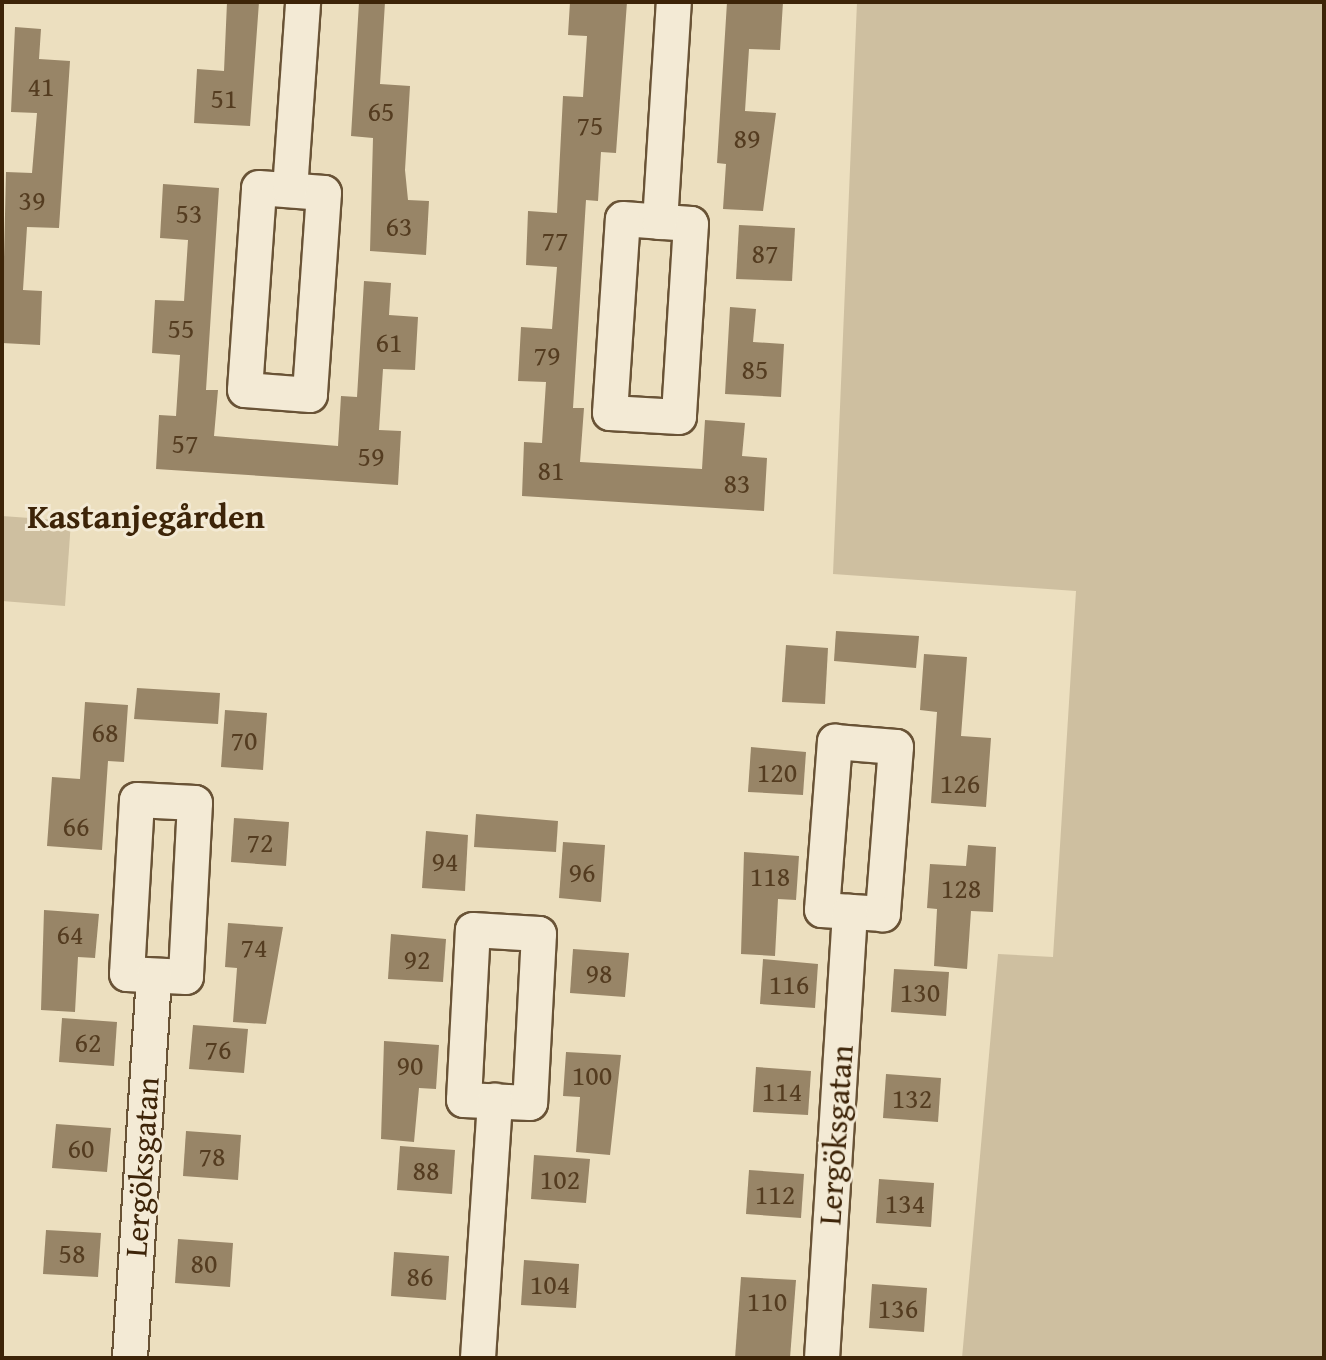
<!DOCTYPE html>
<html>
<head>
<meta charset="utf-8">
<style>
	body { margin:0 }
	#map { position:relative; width:1326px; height:1360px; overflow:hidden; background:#ecdfbf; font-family:"Gentium Book Plus",serif }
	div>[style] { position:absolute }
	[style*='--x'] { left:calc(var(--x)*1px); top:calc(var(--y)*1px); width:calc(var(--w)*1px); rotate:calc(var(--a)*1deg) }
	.green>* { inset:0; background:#cebfa0 }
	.building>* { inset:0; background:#988567 }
	.roads { filter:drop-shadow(2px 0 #695336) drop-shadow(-2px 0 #695336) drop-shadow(0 2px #695336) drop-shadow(0 -2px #695336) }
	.street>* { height:34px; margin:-17px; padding:0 17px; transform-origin:17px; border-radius:17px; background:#f3ead5 }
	span { translate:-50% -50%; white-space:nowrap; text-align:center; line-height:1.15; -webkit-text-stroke:6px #f3ead5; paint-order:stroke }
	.number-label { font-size:28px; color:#543c20 }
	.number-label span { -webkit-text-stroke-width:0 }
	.street-label { font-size:32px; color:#3d2408 }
	.neighbourhood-label { font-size:34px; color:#3d2408; font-weight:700 }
	.frame { position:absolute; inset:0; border:4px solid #3d2408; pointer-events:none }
</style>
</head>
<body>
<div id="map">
	<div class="green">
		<div style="clip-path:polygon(857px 2px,1324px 2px,1324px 1358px,962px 1358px,998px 954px,1053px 957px,1076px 591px,833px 574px)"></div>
		<div style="clip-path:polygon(2px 516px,71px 521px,65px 606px,2px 601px)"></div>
	</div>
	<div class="building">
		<div style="clip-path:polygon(227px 2px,259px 2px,250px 126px,194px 123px,197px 69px,224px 71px)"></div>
		<div style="clip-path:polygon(359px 2px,385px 2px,380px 84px,410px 86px,405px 170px,408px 200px,429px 201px,426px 255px,370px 251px,373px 138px,351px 136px)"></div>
		<div style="clip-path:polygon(570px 2px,627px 2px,616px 153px,601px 152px,598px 201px,586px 200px,573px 408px,584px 408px,580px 462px,702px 469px,705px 420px,745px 423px,742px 456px,767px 458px,764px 511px,522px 496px,524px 442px,542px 443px,546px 382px,518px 381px,521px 327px,552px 329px,557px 267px,526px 265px,528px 211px,557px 213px,563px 96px,583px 97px,587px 36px,568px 35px)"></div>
		<div style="clip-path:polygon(727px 2px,783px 2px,780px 50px,749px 49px,745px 111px,776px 113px,763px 211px,723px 209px,726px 164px,717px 163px)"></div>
		<div style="clip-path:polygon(15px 27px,41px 29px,39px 59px,70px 61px,59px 228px,27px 227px,23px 290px,42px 291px,40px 345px,2px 343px,6px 172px,32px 173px,37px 113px,11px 112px)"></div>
		<div style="clip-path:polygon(163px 184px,219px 188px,206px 390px,218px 390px,214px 436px,338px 446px,341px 396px,357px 397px,364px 281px,391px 283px,389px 315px,418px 317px,415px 370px,383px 369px,379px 430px,401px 431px,398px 485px,156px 469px,159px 415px,176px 416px,180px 355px,152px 353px,155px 300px,184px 301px,188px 240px,160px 238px)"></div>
		<div style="clip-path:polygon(739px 225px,795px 228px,792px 281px,736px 279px)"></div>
		<div style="clip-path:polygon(730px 307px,756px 309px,753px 342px,784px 344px,781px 397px,725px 394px)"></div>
		<div style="clip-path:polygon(836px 631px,919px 636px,916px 668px,834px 661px)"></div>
		<div style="clip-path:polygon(786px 645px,828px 648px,825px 704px,782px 702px)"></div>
		<div style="clip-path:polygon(924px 654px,967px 657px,961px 736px,991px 738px,986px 807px,931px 803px,937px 712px,920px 710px)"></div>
		<div style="clip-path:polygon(137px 688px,220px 693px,218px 724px,134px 719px)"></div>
		<div style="clip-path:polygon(85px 702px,128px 705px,124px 762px,108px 761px,102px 850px,47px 846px,52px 777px,80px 779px)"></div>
		<div style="clip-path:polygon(225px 710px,267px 713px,263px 770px,221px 767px)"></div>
		<div style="clip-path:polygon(751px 747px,806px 752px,803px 795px,748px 792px)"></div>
		<div style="clip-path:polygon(476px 814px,558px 821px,556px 852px,474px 847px)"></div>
		<div style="clip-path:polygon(234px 818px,289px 822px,286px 866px,231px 862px)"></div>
		<div style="clip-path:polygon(426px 831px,468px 835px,465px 891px,422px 888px)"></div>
		<div style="clip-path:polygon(563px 842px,605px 845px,601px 902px,559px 898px)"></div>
		<div style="clip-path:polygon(968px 845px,996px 847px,993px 912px,971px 911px,967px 969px,934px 966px,937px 909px,927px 908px,930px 864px,966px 866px)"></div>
		<div style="clip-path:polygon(744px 852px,799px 856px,796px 900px,778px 899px,775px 956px,741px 954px)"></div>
		<div style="clip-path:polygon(44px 910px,99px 914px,95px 958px,78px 957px,75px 1012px,41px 1010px)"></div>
		<div style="clip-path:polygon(228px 923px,283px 927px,266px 1024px,233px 1022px,237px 968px,225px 967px)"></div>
		<div style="clip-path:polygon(391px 934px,446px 939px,443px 982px,388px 979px)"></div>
		<div style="clip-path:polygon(573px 949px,629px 953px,625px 997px,570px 993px)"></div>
		<div style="clip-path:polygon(763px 959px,818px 964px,815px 1008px,760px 1004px)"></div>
		<div style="clip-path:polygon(894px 969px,949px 972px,946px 1016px,891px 1012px)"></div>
		<div style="clip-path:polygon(62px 1018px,117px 1022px,114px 1066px,59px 1062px)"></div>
		<div style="clip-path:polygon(193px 1025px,248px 1029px,244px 1073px,189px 1069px)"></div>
		<div style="clip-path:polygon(384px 1041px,439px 1045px,436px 1089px,419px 1088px,414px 1142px,381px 1139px)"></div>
		<div style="clip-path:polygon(566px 1052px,621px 1055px,610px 1155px,576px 1152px,580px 1097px,563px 1096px)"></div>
		<div style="clip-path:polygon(756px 1067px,811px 1071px,808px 1115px,753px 1112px)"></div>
		<div style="clip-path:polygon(886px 1074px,941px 1078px,938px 1122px,883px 1118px)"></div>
		<div style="clip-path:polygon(56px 1124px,111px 1128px,107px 1172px,52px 1168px)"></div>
		<div style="clip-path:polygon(186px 1131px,241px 1135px,238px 1180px,183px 1176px)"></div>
		<div style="clip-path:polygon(400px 1146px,455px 1150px,452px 1194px,397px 1190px)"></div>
		<div style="clip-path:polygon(534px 1155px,590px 1159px,586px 1203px,531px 1199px)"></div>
		<div style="clip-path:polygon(749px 1170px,804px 1174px,801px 1218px,746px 1214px)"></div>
		<div style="clip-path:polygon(879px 1179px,934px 1183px,931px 1227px,876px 1223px)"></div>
		<div style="clip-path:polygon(46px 1230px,101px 1233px,98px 1277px,43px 1274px)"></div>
		<div style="clip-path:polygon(178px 1239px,233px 1243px,230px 1287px,175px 1283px)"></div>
		<div style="clip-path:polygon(394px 1252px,449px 1256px,446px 1300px,391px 1296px)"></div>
		<div style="clip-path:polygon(524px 1260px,579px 1264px,576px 1308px,521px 1305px)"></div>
		<div style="clip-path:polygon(741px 1277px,796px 1280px,790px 1358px,735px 1358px)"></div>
		<div style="clip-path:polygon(872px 1284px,927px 1288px,924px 1332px,869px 1328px)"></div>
	</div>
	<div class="roads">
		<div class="street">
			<div style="--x:259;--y:188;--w:65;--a:4.4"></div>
			<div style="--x:324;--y:193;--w:202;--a:94"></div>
			<div style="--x:310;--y:395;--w:65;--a:-175.6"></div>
			<div style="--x:245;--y:390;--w:202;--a:-86"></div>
			<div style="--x:290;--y:190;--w:188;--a:-86"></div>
			<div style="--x:623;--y:219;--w:68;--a:4.2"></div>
			<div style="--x:691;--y:224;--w:193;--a:93.6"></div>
			<div style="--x:679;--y:417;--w:69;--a:-176.7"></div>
			<div style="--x:610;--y:413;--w:194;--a:-86.2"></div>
			<div style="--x:660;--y:222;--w:220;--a:-86.4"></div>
			<div style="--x:835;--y:742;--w:61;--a:4.7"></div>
			<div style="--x:896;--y:747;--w:168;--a:94.5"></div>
			<div style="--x:883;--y:914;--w:61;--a:-176.2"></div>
			<div style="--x:822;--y:910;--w:169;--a:-85.6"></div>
			<div style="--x:137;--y:800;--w:58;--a:3"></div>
			<div style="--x:195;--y:803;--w:174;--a:93"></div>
			<div style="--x:186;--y:977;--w:59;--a:-177.1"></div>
			<div style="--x:127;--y:974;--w:174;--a:-86.7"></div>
			<div style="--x:473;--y:930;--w:66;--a:3.5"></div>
			<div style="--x:539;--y:934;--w:169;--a:93"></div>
			<div style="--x:530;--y:1103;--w:66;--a:-177.4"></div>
			<div style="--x:464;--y:1100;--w:170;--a:-87"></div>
			<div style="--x:130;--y:1358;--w:383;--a:-86.4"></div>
			<div style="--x:478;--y:1358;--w:258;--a:-86.2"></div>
			<div style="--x:822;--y:1358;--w:447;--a:-86.4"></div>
		</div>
	</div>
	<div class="number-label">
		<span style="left:41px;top:86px">41</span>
		<span style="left:224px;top:98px">51</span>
		<span style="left:381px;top:111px">65</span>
		<span style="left:590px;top:125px">75</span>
		<span style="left:747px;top:138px">89</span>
		<span style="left:32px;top:200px">39</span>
		<span style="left:189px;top:213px">53</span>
		<span style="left:399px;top:226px">63</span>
		<span style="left:555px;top:240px">77</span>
		<span style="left:765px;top:253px">87</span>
		<span style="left:181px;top:328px">55</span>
		<span style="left:389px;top:342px">61</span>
		<span style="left:547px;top:355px">79</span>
		<span style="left:755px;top:369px">85</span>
		<span style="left:185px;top:443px">57</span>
		<span style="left:371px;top:456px">59</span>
		<span style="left:551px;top:470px">81</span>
		<span style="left:737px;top:483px">83</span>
		<span style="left:105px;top:732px">68</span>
		<span style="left:244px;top:740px">70</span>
		<span style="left:777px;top:772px">120</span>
		<span style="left:960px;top:783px">126</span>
		<span style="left:76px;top:826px">66</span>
		<span style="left:260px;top:842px">72</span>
		<span style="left:445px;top:861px">94</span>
		<span style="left:582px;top:872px">96</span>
		<span style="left:770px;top:876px">118</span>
		<span style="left:961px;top:888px">128</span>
		<span style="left:70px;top:934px">64</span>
		<span style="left:254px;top:947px">74</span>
		<span style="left:417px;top:959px">92</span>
		<span style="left:599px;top:973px">98</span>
		<span style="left:789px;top:984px">116</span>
		<span style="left:920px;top:992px">130</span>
		<span style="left:88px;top:1042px">62</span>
		<span style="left:218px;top:1049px">76</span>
		<span style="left:410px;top:1065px">90</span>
		<span style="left:592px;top:1075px">100</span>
		<span style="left:782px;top:1091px">114</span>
		<span style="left:912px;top:1098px">132</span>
		<span style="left:81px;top:1148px">60</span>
		<span style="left:212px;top:1156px">78</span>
		<span style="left:426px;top:1170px">88</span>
		<span style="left:560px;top:1179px">102</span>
		<span style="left:775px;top:1194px">112</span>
		<span style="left:905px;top:1203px">134</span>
		<span style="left:72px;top:1253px">58</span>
		<span style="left:204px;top:1263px">80</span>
		<span style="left:420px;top:1276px">86</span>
		<span style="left:550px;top:1284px">104</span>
		<span style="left:767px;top:1301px">110</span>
		<span style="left:898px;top:1308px">136</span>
	</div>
	<div class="street-label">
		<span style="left:836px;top:1135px;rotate:-86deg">Lergöksgatan</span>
		<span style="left:142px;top:1167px;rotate:-86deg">Lergöksgatan</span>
	</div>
	<div class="neighbourhood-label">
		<span style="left:146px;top:516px">Kastanjegården</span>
	</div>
	<div class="frame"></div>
</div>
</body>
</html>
